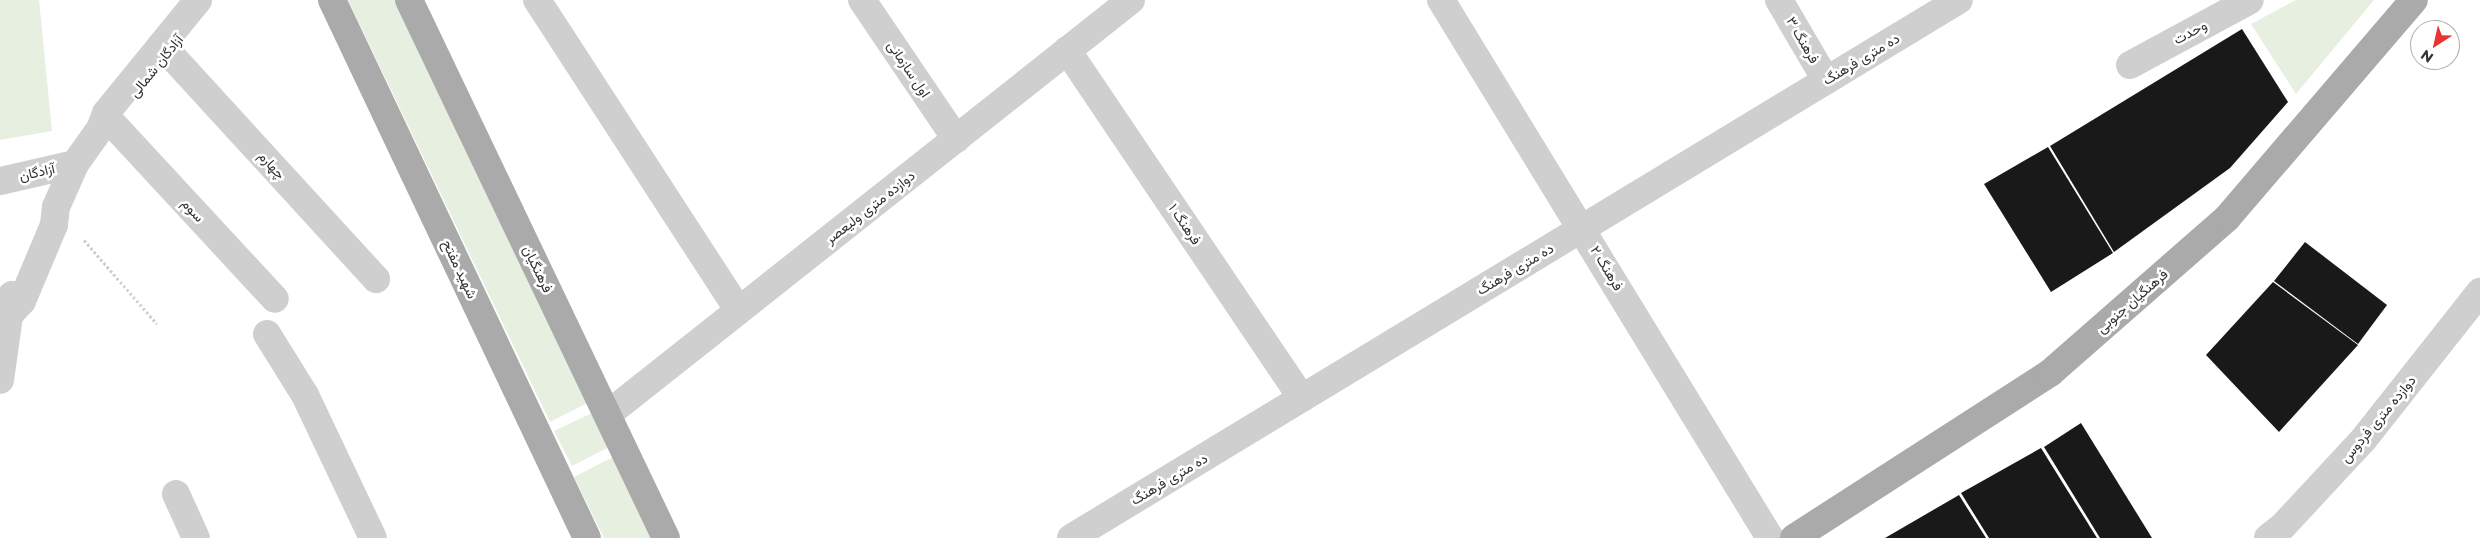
<!DOCTYPE html>
<html>
<head>
<meta charset="utf-8">
<style>
	body { margin:0 }
	#map { position:relative; width:2480px; height:538px; overflow:hidden; background:#fff; font-family:Montserrat,Vazirmatn,sans-serif }
	div>[style] { position:absolute }
	[style*='--x'] { left:calc(var(--x)*1px); top:calc(var(--y)*1px); width:calc(var(--w)*1px); rotate:calc(var(--a)*1deg) }
	.green>* { inset:0; background:#e7efe1 }
	.building>* { inset:0; background:#191919 }
	.path>* { height:3px; margin-top:-1.5px; transform-origin:0; background:repeating-linear-gradient(90deg,#cfcfcf 0 2.5px,transparent 0 5px) }
	.minor>* { height:28px; margin:-14px; padding:0 14px; transform-origin:14px; border-radius:14px; background:#cfcfcf }
	.major>* { height:28px; margin:-14px; padding:0 14px; transform-origin:14px; border-radius:14px; background:#aaa }
	span { translate:-50% -50%; white-space:nowrap; text-align:center; line-height:1.15; -webkit-text-stroke:5px #fff; paint-order:stroke }
	.street-label { font-size:14px; color:#323232 }
	.north { position:absolute; left:2410px; top:20px; width:50px; height:50px; box-sizing:border-box; background:#fff; border:1px solid #adadad; border-radius:50%; rotate:215deg; font-size:14px; font-weight:700; line-height:20px; text-align:center; color:#323232 }
	.north::after { content:''; display:block; margin:auto; width:18px; height:22px; background:#e93434; clip-path:polygon(50% 0,100% 100%,50% 72%,0 100%) }
</style>
</head>
<body>
<div id="map">
	<div class="green">
		<div style="clip-path:polygon(0 0,39px 0,52px 131px,0 140px)"></div>
		<div style="clip-path:polygon(348px 0,395px 0,588px 403px,550px 422px)"></div>
		<div style="clip-path:polygon(2296px 0,2374px 0,2296px 94px,2251px 24px)"></div>
		<div style="clip-path:polygon(592px 413px,609px 447px,572px 466px,554px 431px)"></div>
		<div style="clip-path:polygon(613px 457px,653px 538px,604px 538px,574px 477px)"></div>
	</div>
	<div class="building">
		<div style="clip-path:polygon(2242px 29px,2288px 102px,2230px 168px,2114px 252px,2050px 146px)"></div>
		<div style="clip-path:polygon(2048px 147px,2113px 253px,2051px 292px,1984px 184px)"></div>
		<div style="clip-path:polygon(2305px 242px,2387px 305px,2358px 344px,2274px 281px)"></div>
		<div style="clip-path:polygon(2273px 282px,2358px 345px,2279px 432px,2206px 355px)"></div>
		<div style="clip-path:polygon(2081px 423px,2152px 538px,2100px 538px,2044px 447px)"></div>
		<div style="clip-path:polygon(2041px 448px,2097px 538px,1989px 538px,1961px 493px)"></div>
		<div style="clip-path:polygon(1959px 495px,1986px 538px,1885px 538px)"></div>
	</div>
	<div class="path">
		<div style="--x:84;--y:240;--w:111;--a:49"></div>
	</div>
	<div class="minor">
		<div style="--x:537;--y:0;--w:369;--a:57"></div>
		<div style="--x:862;--y:0;--w:168;--a:55.9"></div>
		<div style="--x:1441;--y:0;--w:631;--a:58.55"></div>
		<div style="--x:1779;--y:0;--w:93;--a:59.6"></div>
		<div style="--x:1067;--y:50;--w:420;--a:56"></div>
		<div style="--x:168;--y:52;--w:308;--a:47.5"></div>
		<div style="--x:2130;--y:65;--w:136;--a:-28.4"></div>
		<div style="--x:111;--y:122;--w:241;--a:47.2"></div>
		<div style="--x:0;--y:181;--w:77;--a:-12.8"></div>
		<div style="--x:11;--y:313;--w:16;--a:-47"></div>
		<div style="--x:22;--y:301;--w:82;--a:-67.2"></div>
		<div style="--x:54;--y:225;--w:18;--a:-84"></div>
		<div style="--x:56;--y:207;--w:47;--a:-66.2"></div>
		<div style="--x:75;--y:164;--w:43;--a:-54.5"></div>
		<div style="--x:100;--y:129;--w:17;--a:-69"></div>
		<div style="--x:106;--y:113;--w:146;--a:-50.8"></div>
		<div style="--x:267;--y:334;--w:72;--a:58.1"></div>
		<div style="--x:305;--y:395;--w:158;--a:64.6"></div>
		<div style="--x:0;--y:380;--w:86;--a:-82"></div>
		<div style="--x:608;--y:414;--w:667;--a:-38.36"></div>
		<div style="--x:176;--y:494;--w:48;--a:65.6"></div>
		<div style="--x:1071;--y:538;--w:1038;--a:-31.21"></div>
		<div style="--x:2268;--y:538;--w:19;--a:-39"></div>
		<div style="--x:2283;--y:526;--w:117;--a:-47.1"></div>
		<div style="--x:2363;--y:440;--w:189;--a:-51.7"></div>
	</div>
	<div class="major">
		<div style="--x:332;--y:0;--w:595;--a:64.64"></div>
		<div style="--x:409;--y:0;--w:596;--a:64.47"></div>
		<div style="--x:1794;--y:538;--w:305;--a:-32.8"></div>
		<div style="--x:2050;--y:373;--w:235;--a:-41.2"></div>
		<div style="--x:2227;--y:218;--w:287;--a:-49.4"></div>
	</div>
	<div class="street-label">
		<span style="left:2190px;top:32px;rotate:-28deg">وحدت</span>
		<span style="left:1803px;top:40px;rotate:60deg">فرهنگ ۳</span>
		<span style="left:1861px;top:59px;rotate:-31deg">ده متری فرهنگ</span>
		<span style="left:156px;top:66px;rotate:-51deg">آزادگان شمالی</span>
		<span style="left:909px;top:69px;rotate:56deg">اول سازمانی</span>
		<span style="left:272px;top:165px;rotate:48deg">چهارم</span>
		<span style="left:37px;top:172px;rotate:-13deg">آزادگان</span>
		<span style="left:870px;top:207px;rotate:-38deg">دوازده متری ولیعصر</span>
		<span style="left:193px;top:210px;rotate:47deg">سوم</span>
		<span style="left:1185px;top:224px;rotate:56deg">فرهنگ ۱</span>
		<span style="left:1607px;top:268px;rotate:59deg">فرهنگ ۲</span>
		<span style="left:460px;top:269px;rotate:65deg">شهید مفتح</span>
		<span style="left:538px;top:269px;rotate:64deg">فرهنگیان</span>
		<span style="left:1515px;top:269px;rotate:-31deg">ده متری فرهنگ</span>
		<span style="left:2132px;top:301px;rotate:-41deg">فرهنگیان جنوبی</span>
		<span style="left:2378px;top:419px;rotate:-50deg">دوازده متری فردوس</span>
		<span style="left:1169px;top:479px;rotate:-31deg">ده متری فرهنگ</span>
	</div>
	<div class="north">N</div>
</div>
</body>
</html>
